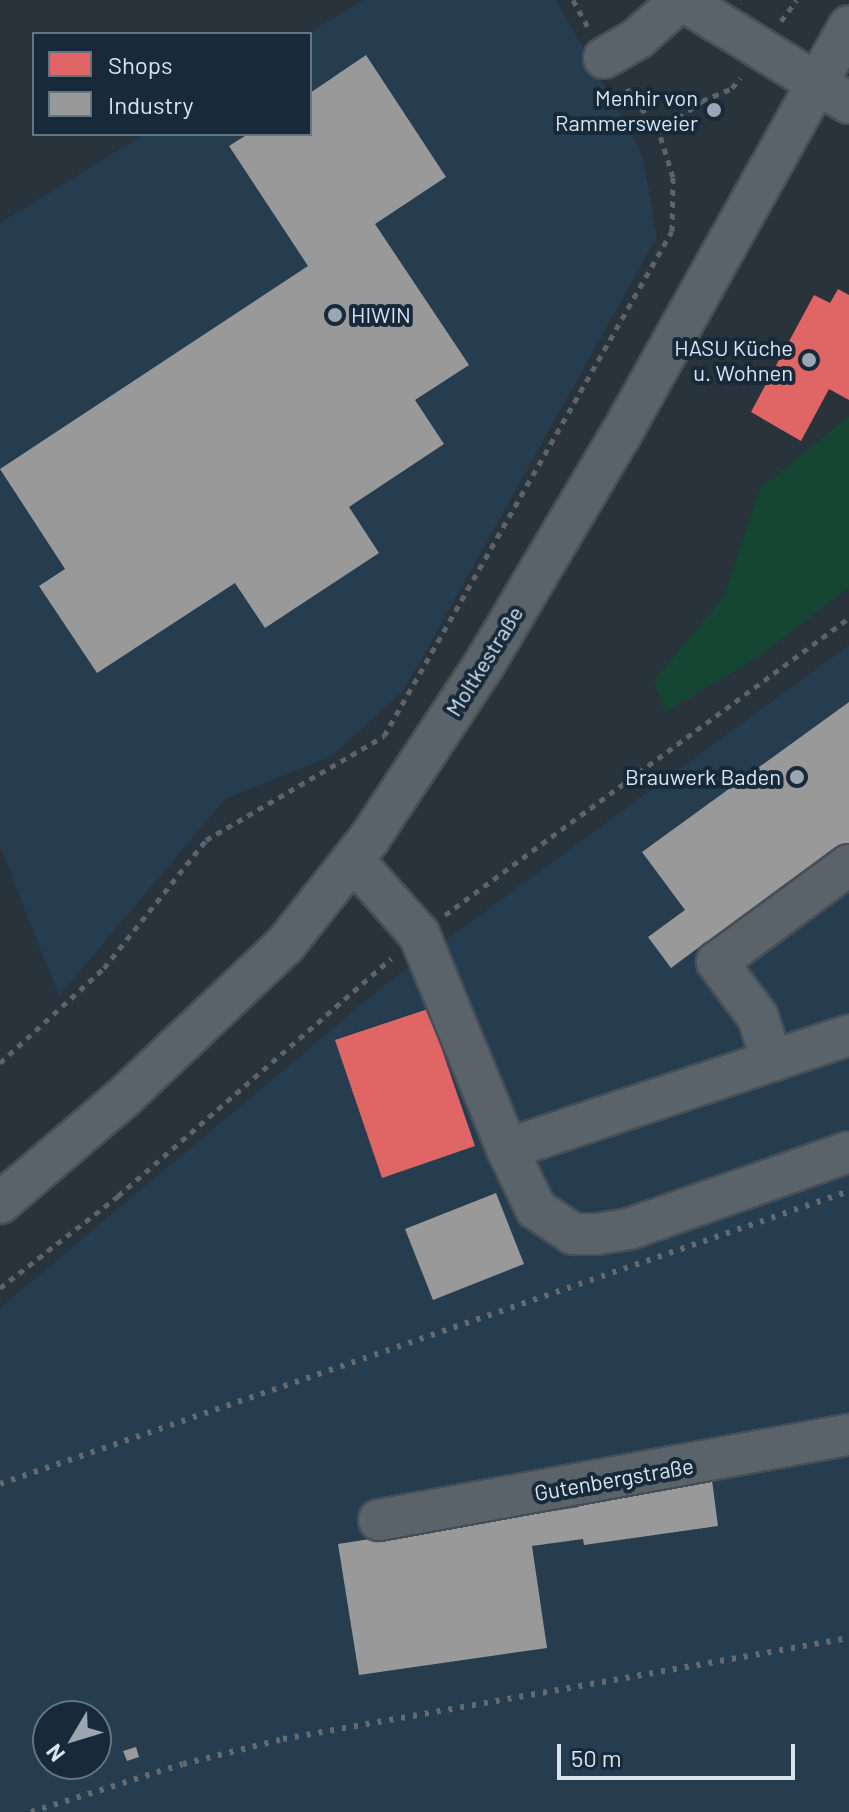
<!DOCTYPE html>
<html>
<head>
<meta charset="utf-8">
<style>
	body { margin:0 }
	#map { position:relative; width:849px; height:1812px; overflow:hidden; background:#29333c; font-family:Barlow,sans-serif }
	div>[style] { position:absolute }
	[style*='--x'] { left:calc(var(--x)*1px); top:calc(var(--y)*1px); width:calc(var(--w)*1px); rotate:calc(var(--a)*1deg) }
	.built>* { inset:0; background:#263d50 }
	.green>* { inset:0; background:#144633 }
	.shops>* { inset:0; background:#e06666 }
	.industry>* { inset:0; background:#999 }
	.path>* { height:5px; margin-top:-2.5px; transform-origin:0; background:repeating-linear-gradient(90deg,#5c6369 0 6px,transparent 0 12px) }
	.roads { filter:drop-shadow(2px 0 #464f57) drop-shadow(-2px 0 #464f57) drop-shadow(0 2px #464f57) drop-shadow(0 -2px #464f57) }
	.minor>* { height:40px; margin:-20px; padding:0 20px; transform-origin:20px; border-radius:20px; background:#5b636a }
	.rail>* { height:6px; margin-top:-3px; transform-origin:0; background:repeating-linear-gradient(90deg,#636a70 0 4px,transparent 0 12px) }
	.dots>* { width:22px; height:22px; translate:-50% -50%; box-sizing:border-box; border:4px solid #182939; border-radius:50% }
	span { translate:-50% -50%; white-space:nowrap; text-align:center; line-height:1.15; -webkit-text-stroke:8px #182939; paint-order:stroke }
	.poi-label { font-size:22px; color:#d9e4ef }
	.right { translate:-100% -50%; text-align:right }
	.left { translate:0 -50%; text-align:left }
	.street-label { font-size:22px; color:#d9e4ef }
	.legend { position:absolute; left:32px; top:32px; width:280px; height:104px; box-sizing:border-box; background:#182939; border:2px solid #657482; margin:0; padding:10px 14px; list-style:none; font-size:24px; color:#d9e4ef }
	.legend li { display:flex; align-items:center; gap:16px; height:40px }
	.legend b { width:40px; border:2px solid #657482 }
	.north { position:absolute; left:32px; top:1700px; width:80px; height:80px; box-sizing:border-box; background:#182939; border:2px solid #657482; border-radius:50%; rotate:232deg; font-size:22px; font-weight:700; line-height:32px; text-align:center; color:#d9e4ef }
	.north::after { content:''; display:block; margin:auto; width:28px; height:36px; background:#9ba6b0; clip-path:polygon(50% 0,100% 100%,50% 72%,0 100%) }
	.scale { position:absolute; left:557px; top:1744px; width:238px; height:36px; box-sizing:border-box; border:4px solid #d9e4ef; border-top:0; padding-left:10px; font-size:24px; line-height:28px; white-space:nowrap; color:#d9e4ef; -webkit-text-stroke:6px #182939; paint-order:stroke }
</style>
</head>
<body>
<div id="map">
	<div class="built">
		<div style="clip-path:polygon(363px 0,556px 0,642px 153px,657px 237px,404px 690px,332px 756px,225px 799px,59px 996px,0 846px,0 223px,145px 134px,310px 134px,308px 34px)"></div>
		<div style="clip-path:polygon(evenodd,849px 645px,849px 1812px,0 1812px,0 1308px,386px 984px,849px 645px,48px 1716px,96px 1716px,96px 1764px,48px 1764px,48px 1716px)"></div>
	</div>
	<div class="green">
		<div style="clip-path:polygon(849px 416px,849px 587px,760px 656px,665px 712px,654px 681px,724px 596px,760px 488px)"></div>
	</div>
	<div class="shops">
		<div style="clip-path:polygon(838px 289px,849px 295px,849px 400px,829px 389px,801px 441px,751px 412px,814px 295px,830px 303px)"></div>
		<div style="clip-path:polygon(428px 1009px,475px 1146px,382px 1178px,335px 1040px)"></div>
	</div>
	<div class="industry">
		<div style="clip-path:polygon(366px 55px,446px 177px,375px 224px,469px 365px,415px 400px,444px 444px,349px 507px,379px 553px,265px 628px,235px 583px,97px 673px,39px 586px,65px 569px,0 469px,308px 266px,229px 146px,248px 134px,310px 134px,310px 93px)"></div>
		<div style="clip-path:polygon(849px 702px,849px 853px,713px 951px,706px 942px,671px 968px,648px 937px,685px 910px,642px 852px)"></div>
		<div style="clip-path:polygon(496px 1193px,524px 1264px,433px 1300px,405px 1229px)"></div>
		<div style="clip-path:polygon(712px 1480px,718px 1526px,584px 1545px,583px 1539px,532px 1546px,547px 1648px,359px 1675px,338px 1544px,579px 1507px,577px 1499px)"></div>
		<div style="clip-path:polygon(136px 1747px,139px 1757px,127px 1761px,123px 1751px)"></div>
	</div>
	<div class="path">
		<div style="--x:573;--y:0;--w:31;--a:61"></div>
		<div style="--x:781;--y:21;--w:26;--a:-53"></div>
		<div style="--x:659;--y:132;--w:53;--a:-35.8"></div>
		<div style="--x:702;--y:101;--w:33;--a:-23"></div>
		<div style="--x:732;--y:88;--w:13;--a:-51"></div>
		<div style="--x:445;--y:915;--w:501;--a:-36.32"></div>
		<div style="--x:0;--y:1063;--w:141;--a:-42.4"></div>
		<div style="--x:104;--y:968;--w:164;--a:-51.4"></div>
		<div style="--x:206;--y:840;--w:206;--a:-30.3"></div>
		<div style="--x:384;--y:736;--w:581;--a:-60.3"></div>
		<div style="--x:672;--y:231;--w:54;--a:-88.9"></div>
		<div style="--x:673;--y:177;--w:47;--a:-107.3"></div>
		<div style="--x:659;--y:132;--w:57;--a:-126.5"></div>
		<div style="--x:0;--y:1288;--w:150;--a:-37.9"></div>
		<div style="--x:118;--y:1196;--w:362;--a:-41"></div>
	</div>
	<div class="roads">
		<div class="minor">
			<div style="--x:682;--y:0;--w:196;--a:31.7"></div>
			<div style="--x:604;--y:58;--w:39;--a:-30"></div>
			<div style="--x:638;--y:38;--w:57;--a:-41.5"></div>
			<div style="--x:353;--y:860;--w:99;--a:48.3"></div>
			<div style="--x:419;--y:934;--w:232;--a:67.7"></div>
			<div style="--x:507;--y:1149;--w:360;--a:-18.4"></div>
			<div style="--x:772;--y:1061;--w:46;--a:-107.7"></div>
			<div style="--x:758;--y:1017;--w:69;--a:-126.7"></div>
			<div style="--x:717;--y:962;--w:164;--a:-36.3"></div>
			<div style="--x:507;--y:1149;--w:67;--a:64.2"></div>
			<div style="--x:536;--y:1209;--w:45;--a:34"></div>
			<div style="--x:573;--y:1234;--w:24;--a:0"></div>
			<div style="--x:597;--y:1234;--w:32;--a:-9"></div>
			<div style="--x:629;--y:1229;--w:233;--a:-19.3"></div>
			<div style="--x:0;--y:1203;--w:162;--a:-40.5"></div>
			<div style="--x:123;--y:1098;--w:223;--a:-43.4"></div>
			<div style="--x:285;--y:945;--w:135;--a:-51.6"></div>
			<div style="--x:369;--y:839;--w:211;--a:-56.6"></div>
			<div style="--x:485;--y:663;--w:266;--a:-59.3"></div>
			<div style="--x:621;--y:434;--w:467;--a:-60.8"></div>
			<div style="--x:379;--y:1520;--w:478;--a:-10.3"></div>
		</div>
	</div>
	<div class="rail">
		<div style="--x:0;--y:1484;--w:898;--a:-19.04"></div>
		<div style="--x:31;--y:1812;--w:159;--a:-17.5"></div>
		<div style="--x:183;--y:1764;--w:103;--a:-14"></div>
		<div style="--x:283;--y:1739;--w:575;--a:-10.12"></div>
	</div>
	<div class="dots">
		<div style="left:714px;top:110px;background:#9ba6b0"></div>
		<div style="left:335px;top:315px;background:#9ba6b0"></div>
		<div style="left:809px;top:360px;background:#9ba6b0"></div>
		<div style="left:797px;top:777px;background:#9ba6b0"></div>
	</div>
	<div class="poi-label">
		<span class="right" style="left:698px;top:110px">Menhir von<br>Rammersweier</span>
		<span class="left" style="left:351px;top:315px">HIWIN</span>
		<span class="right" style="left:793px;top:360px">HASU Küche<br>u. Wohnen</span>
		<span class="right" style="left:781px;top:777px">Brauwerk Baden</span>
	</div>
	<div class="street-label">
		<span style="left:484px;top:661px;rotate:-58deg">Moltkestraße</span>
		<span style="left:614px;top:1479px;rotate:-10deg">Gutenbergstraße</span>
	</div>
	<ul class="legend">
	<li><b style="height:22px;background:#e06666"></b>Shops</li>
	<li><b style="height:22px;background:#999"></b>Industry</li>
	</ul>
	<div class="north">N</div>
	<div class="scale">50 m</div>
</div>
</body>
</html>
